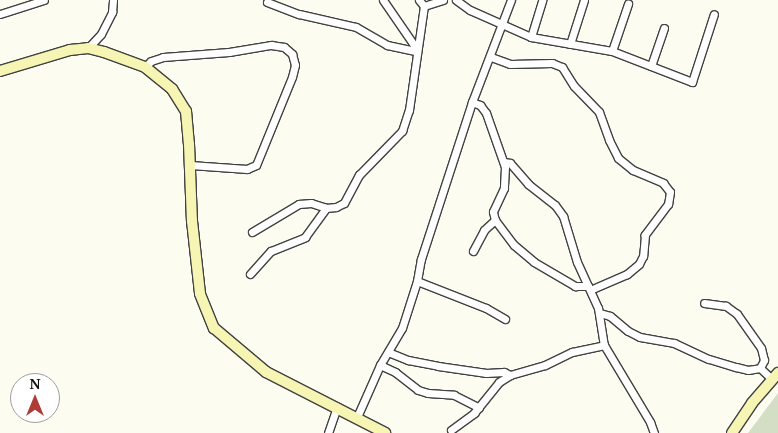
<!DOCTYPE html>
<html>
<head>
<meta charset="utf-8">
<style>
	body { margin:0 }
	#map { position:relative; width:778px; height:433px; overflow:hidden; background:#fdfcf1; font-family:"Noto Serif",serif }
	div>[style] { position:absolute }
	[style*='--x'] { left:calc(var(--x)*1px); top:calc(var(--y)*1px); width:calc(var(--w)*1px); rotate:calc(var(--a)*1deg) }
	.cemetery>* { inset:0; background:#d3dec4 }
	.roads { filter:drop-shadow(1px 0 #414141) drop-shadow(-1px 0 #414141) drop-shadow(0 1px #414141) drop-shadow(0 -1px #414141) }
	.minor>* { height:7px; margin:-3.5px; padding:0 3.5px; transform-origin:3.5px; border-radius:3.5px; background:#fff }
	.secondary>* { height:10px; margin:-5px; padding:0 5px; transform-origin:5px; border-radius:5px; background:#f6f5b3 }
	span { translate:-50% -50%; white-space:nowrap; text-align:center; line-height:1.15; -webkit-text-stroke:5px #fff; paint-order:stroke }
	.north { position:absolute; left:10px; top:373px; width:50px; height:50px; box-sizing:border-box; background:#fff; border:1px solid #9f9f9f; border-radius:50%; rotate:0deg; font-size:14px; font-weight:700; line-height:20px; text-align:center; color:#0e0e0e }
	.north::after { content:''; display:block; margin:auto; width:18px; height:22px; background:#af3c35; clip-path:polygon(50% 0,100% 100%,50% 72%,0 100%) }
</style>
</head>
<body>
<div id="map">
	<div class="cemetery">
		<div style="clip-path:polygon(778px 393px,778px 433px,748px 433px)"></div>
	</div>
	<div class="roads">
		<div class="minor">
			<div style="--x:383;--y:0;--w:58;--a:55.5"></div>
			<div style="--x:419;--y:0;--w:8;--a:50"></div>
			<div style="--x:424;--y:6;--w:20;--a:-18"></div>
			<div style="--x:456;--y:0;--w:17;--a:36"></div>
			<div style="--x:470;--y:10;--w:67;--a:23.9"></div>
			<div style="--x:531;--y:37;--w:82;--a:9.8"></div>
			<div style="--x:612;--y:51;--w:86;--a:21.2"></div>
			<div style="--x:692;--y:82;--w:71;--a:-72.1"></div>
			<div style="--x:267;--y:2;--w:34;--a:21"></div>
			<div style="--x:299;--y:14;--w:58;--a:12.8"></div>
			<div style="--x:356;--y:27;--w:36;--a:30"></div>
			<div style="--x:387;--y:45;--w:30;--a:12"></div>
			<div style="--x:0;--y:14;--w:46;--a:-17.7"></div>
			<div style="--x:531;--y:37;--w:39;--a:-73"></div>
			<div style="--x:570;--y:44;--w:46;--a:-72.3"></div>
			<div style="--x:88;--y:48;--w:19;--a:-47"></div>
			<div style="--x:101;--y:34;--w:25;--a:-63"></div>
			<div style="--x:112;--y:12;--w:12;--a:-85"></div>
			<div style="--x:612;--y:51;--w:50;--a:-71.2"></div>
			<div style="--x:491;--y:57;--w:20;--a:20"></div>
			<div style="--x:510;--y:64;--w:42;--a:-1.4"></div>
			<div style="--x:552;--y:63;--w:11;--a:22"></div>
			<div style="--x:562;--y:67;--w:22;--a:58"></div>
			<div style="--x:574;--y:86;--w:36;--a:46"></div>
			<div style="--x:599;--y:112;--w:30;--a:70"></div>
			<div style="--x:609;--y:140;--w:20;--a:63"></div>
			<div style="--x:618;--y:158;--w:19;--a:39"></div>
			<div style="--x:633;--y:170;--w:33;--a:23"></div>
			<div style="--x:663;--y:183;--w:11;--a:52"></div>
			<div style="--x:670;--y:192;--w:12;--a:99"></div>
			<div style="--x:668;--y:204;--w:39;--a:127"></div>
			<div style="--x:645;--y:235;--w:21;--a:95"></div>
			<div style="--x:643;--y:256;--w:9;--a:117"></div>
			<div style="--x:639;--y:264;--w:16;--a:140"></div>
			<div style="--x:627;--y:274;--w:40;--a:156.6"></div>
			<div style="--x:651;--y:66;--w:40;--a:-71.1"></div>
			<div style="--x:145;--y:67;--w:8;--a:-45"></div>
			<div style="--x:151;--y:61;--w:13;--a:-18"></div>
			<div style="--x:163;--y:57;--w:66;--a:-4.3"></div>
			<div style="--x:229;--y:52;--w:43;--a:-9.5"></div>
			<div style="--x:271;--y:45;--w:13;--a:9"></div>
			<div style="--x:284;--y:47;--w:11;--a:41"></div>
			<div style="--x:292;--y:54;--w:11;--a:75"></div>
			<div style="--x:295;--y:65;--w:12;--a:104"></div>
			<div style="--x:292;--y:77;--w:95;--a:112.2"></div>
			<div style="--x:256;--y:165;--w:10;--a:156"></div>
			<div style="--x:247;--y:169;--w:57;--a:-176"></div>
			<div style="--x:472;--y:102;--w:9;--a:21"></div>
			<div style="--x:480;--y:105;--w:10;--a:53"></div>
			<div style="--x:486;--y:113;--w:57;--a:70.6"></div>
			<div style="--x:505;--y:167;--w:21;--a:93"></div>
			<div style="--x:504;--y:188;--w:26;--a:115"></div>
			<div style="--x:493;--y:212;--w:8;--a:76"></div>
			<div style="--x:495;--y:220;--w:31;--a:53"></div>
			<div style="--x:514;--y:245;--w:26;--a:40"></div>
			<div style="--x:534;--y:262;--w:48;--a:30.3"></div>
			<div style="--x:575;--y:286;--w:13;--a:0"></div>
			<div style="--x:504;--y:162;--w:6;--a:9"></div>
			<div style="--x:510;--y:163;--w:28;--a:49"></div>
			<div style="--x:528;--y:184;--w:34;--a:38"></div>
			<div style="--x:555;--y:205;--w:14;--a:54"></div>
			<div style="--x:563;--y:216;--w:48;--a:73.1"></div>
			<div style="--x:577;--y:262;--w:51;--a:65.5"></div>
			<div style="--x:598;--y:308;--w:37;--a:81"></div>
			<div style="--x:604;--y:345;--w:90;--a:59.1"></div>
			<div style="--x:650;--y:422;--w:12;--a:70"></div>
			<div style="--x:252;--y:232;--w:55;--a:-30.8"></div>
			<div style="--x:299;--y:204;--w:12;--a:-5"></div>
			<div style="--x:311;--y:203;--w:16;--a:18"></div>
			<div style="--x:473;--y:251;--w:24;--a:-62"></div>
			<div style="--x:484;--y:230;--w:15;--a:-42"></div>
			<div style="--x:250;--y:274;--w:31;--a:-48"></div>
			<div style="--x:271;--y:251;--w:37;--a:-22"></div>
			<div style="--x:305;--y:237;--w:36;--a:-54"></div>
			<div style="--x:326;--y:208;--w:10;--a:-6"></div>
			<div style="--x:336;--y:207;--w:9;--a:-27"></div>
			<div style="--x:344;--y:203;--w:32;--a:-62"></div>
			<div style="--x:359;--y:175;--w:62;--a:-45.7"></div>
			<div style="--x:402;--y:131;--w:22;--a:-72"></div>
			<div style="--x:409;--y:110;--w:105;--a:-81.8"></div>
			<div style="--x:417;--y:281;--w:74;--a:21.4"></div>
			<div style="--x:486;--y:308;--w:22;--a:30"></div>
			<div style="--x:600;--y:313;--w:10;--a:17"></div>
			<div style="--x:610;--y:316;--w:23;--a:40"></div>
			<div style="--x:628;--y:331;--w:13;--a:27"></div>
			<div style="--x:640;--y:337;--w:35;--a:10"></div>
			<div style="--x:674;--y:343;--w:38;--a:25"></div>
			<div style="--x:709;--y:359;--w:28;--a:17"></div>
			<div style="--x:736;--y:367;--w:12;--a:14"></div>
			<div style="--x:748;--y:370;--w:12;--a:-9"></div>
			<div style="--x:760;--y:368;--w:9;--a:-63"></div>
			<div style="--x:764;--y:360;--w:12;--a:-104"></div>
			<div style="--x:761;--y:348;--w:42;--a:-125.2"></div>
			<div style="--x:737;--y:314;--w:14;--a:-144"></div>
			<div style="--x:726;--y:306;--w:22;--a:-172"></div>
			<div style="--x:388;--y:352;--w:22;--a:22"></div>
			<div style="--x:408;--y:360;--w:31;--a:11"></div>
			<div style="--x:438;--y:366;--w:49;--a:8.3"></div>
			<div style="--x:486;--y:373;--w:18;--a:-3"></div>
			<div style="--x:504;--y:372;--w:7;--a:27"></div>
			<div style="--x:380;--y:365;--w:17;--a:25"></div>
			<div style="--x:395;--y:372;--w:29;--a:38"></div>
			<div style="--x:418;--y:390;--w:10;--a:17"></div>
			<div style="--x:428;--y:393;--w:26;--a:4"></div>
			<div style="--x:454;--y:395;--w:28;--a:27"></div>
			<div style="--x:760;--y:368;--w:16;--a:43"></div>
			<div style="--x:357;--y:417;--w:57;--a:-66.1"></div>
			<div style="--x:380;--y:365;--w:43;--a:-59.3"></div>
			<div style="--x:402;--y:328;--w:49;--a:-72.3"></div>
			<div style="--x:417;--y:281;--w:22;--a:-80"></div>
			<div style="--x:421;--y:259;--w:165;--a:-72"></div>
			<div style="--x:472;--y:102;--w:109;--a:-69.1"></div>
			<div style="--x:451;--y:430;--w:29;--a:-36"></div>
			<div style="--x:474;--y:413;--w:40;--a:-51"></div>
			<div style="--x:499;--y:382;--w:13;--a:-32"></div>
			<div style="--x:510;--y:375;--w:36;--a:-16"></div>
			<div style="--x:545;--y:365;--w:30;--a:-26"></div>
			<div style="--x:572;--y:352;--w:33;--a:-12"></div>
			<div style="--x:328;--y:433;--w:28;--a:-71"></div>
		</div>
		<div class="secondary">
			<div style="--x:0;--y:71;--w:73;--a:-16.7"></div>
			<div style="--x:70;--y:50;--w:18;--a:-6"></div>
			<div style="--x:88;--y:48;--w:16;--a:14"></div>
			<div style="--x:104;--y:52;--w:44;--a:20.1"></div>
			<div style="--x:145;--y:67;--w:35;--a:39"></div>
			<div style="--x:172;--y:89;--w:26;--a:58"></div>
			<div style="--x:186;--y:111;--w:33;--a:85"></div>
			<div style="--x:189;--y:144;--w:77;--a:87.8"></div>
			<div style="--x:192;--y:221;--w:73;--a:83.7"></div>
			<div style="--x:200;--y:294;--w:37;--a:68"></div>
			<div style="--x:214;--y:328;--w:68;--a:40.2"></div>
			<div style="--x:266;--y:372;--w:134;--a:27.1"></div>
			<div style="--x:732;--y:433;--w:36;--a:-56"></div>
			<div style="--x:752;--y:403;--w:40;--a:-49"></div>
		</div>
	</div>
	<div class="north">N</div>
</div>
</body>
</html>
